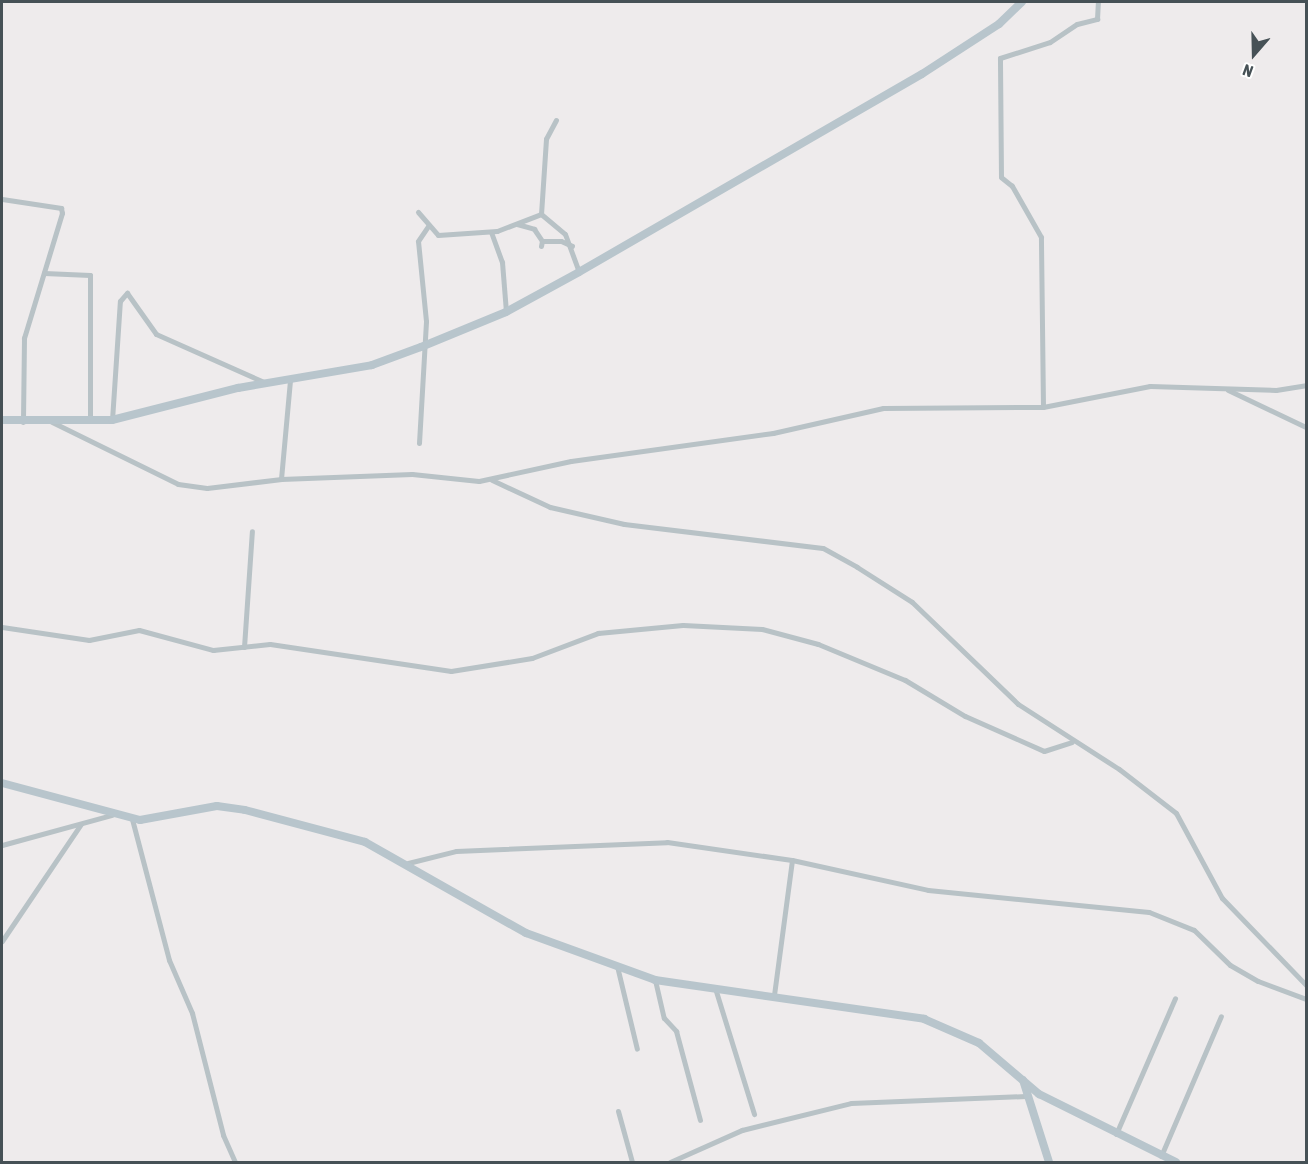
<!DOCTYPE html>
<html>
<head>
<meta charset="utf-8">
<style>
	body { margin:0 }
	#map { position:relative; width:1308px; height:1164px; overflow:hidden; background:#eeebec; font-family:"Asap Condensed",sans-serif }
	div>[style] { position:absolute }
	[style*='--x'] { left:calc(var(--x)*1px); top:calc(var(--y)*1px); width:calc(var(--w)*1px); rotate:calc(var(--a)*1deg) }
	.street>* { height:5px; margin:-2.5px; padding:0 2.5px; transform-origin:2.5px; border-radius:2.5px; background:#b8c2c6 }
	.secondary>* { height:8px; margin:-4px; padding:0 4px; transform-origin:4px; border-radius:4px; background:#b8c5cc }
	span { translate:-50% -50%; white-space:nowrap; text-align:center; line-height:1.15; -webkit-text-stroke:5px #fff; paint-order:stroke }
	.frame { position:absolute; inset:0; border:3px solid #465156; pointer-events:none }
	.north { position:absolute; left:1224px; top:24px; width:60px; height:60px; -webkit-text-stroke:4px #fff; paint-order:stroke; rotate:200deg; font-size:16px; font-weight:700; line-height:24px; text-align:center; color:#465156 }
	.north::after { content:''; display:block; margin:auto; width:21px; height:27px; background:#465156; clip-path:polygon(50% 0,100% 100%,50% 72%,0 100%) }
</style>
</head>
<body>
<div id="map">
	<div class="street">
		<div style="--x:556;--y:120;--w:21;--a:118"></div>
		<div style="--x:546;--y:139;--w:75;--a:93.8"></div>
		<div style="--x:541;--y:214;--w:31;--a:40"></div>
		<div style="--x:565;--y:234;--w:40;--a:69.8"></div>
		<div style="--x:2;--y:199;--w:60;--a:8.7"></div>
		<div style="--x:61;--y:208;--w:5;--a:79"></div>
		<div style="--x:62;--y:213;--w:131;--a:106.9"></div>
		<div style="--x:24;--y:338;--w:84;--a:90.7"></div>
		<div style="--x:418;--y:212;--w:30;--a:49"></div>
		<div style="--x:438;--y:235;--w:59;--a:-3.9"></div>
		<div style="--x:497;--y:231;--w:47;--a:-21.1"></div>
		<div style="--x:517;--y:224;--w:18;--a:16"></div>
		<div style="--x:534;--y:229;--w:14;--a:56"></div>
		<div style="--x:491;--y:232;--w:32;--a:70"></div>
		<div style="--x:502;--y:262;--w:50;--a:85.4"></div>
		<div style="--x:541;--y:246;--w:5;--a:-79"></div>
		<div style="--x:542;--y:241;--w:19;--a:0"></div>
		<div style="--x:561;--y:241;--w:12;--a:24"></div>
		<div style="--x:44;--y:273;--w:46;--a:2.5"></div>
		<div style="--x:90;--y:275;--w:146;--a:90"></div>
		<div style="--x:1228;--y:390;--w:86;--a:25.4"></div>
		<div style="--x:1043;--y:407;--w:170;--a:-90.7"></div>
		<div style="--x:1041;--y:237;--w:59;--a:-119.6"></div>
		<div style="--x:1012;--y:186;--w:14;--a:-141"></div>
		<div style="--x:1001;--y:177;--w:119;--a:-90.5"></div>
		<div style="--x:1000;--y:58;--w:52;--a:-17.7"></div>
		<div style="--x:1050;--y:42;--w:32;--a:-34"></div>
		<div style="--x:1077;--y:24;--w:21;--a:-14"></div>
		<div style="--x:1097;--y:19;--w:17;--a:-87"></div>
		<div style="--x:112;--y:420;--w:119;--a:-86.2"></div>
		<div style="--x:120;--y:301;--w:11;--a:-49"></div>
		<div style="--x:127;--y:293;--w:50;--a:54.7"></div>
		<div style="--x:156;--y:334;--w:120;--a:24"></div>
		<div style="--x:52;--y:422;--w:140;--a:26.2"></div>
		<div style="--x:178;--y:484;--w:29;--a:8"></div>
		<div style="--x:207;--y:488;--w:75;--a:-6.9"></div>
		<div style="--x:281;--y:479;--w:131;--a:-2.2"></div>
		<div style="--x:412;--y:474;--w:67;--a:6"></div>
		<div style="--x:479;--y:481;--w:94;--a:-12.3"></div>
		<div style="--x:571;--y:461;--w:204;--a:-7.9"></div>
		<div style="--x:773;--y:433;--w:113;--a:-12.8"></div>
		<div style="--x:883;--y:408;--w:160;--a:-0.4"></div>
		<div style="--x:1043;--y:407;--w:109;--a:-11.1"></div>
		<div style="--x:1150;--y:386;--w:126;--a:1.8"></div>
		<div style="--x:1276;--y:390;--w:30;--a:-9"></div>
		<div style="--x:419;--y:443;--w:122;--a:-86.7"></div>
		<div style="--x:426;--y:321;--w:80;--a:-95.7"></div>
		<div style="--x:418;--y:241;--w:18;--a:-56"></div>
		<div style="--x:281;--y:479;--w:99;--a:-84.8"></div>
		<div style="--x:492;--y:480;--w:64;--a:25"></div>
		<div style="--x:550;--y:507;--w:76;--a:12.9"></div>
		<div style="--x:624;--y:524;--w:200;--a:6.9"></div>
		<div style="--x:823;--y:548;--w:39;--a:29"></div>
		<div style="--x:857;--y:567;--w:65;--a:32.5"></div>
		<div style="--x:912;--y:602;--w:147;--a:43.9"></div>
		<div style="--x:1018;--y:704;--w:120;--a:32.8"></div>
		<div style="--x:1119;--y:769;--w:72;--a:37.7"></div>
		<div style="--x:1176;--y:813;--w:97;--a:61.6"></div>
		<div style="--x:1222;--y:898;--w:121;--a:46"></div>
		<div style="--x:2;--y:627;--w:88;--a:8.5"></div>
		<div style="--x:89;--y:640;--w:51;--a:-11.3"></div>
		<div style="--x:139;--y:630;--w:77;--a:15.1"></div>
		<div style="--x:213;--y:650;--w:57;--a:-6"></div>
		<div style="--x:270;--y:644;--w:183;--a:8.5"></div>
		<div style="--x:451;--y:671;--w:82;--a:-9.1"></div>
		<div style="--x:532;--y:658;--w:71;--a:-20.7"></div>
		<div style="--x:598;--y:633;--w:85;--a:-5.4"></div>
		<div style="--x:683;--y:625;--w:79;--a:2.9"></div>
		<div style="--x:762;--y:629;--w:58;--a:15"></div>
		<div style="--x:818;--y:644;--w:94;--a:22.5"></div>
		<div style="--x:905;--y:680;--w:70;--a:31"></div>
		<div style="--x:965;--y:716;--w:86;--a:23.9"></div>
		<div style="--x:1044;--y:751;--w:29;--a:-18"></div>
		<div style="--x:244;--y:647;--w:116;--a:-86.1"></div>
		<div style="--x:132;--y:819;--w:146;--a:75.3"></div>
		<div style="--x:169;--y:960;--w:58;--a:66.5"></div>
		<div style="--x:192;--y:1013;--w:126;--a:75.7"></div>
		<div style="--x:223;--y:1135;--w:30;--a:66"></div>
		<div style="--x:2;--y:845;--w:114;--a:-15.3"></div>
		<div style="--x:408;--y:863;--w:49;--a:-14"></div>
		<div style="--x:456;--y:851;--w:211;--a:-2.4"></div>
		<div style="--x:667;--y:842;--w:126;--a:8.2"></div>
		<div style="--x:792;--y:860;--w:139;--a:12.4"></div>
		<div style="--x:928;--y:890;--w:222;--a:5.7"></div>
		<div style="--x:1149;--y:912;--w:48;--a:21.8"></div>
		<div style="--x:1194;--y:930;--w:50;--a:44.2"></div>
		<div style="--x:1230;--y:965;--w:32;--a:30"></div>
		<div style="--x:1258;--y:981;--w:51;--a:20.6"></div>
		<div style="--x:2;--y:941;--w:141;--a:-56"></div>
		<div style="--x:617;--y:966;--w:85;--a:76.5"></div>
		<div style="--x:655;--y:980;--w:39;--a:77"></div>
		<div style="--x:664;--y:1018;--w:18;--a:47"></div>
		<div style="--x:676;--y:1031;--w:92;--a:74.9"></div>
		<div style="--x:715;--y:988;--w:132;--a:72.8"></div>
		<div style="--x:774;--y:995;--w:136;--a:-82.4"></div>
		<div style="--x:618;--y:1111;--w:53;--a:74.6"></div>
		<div style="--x:1116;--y:1134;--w:148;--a:-66.5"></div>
		<div style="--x:1161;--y:1156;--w:152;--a:-66.8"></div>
		<div style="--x:670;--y:1162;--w:79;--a:-24"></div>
		<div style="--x:742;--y:1130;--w:112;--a:-13.9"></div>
		<div style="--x:851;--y:1103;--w:175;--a:-2.3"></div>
	</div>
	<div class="secondary">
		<div style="--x:2;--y:420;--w:110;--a:0"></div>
		<div style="--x:112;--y:420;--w:130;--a:-14.3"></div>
		<div style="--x:238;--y:388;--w:136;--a:-9.7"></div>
		<div style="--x:372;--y:365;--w:52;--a:-20.2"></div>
		<div style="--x:421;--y:347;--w:92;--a:-22.4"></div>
		<div style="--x:506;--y:312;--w:83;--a:-28.7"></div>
		<div style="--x:579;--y:272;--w:396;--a:-30"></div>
		<div style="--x:922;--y:74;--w:92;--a:-33"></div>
		<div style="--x:999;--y:24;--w:32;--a:-44"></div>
		<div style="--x:2;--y:783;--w:143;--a:15"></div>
		<div style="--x:140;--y:820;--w:78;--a:-10.3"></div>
		<div style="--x:217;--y:806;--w:28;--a:8"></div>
		<div style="--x:245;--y:810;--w:124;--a:14.9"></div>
		<div style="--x:365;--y:842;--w:185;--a:29.5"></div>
		<div style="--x:526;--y:933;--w:137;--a:20"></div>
		<div style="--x:655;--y:980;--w:272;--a:8.2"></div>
		<div style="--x:924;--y:1019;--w:60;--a:23.6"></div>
		<div style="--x:979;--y:1043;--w:79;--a:40.4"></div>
		<div style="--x:1039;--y:1094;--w:153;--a:26.4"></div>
		<div style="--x:1023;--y:1080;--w:86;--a:72.4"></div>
	</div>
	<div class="frame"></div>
	<div class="north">N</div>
</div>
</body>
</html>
